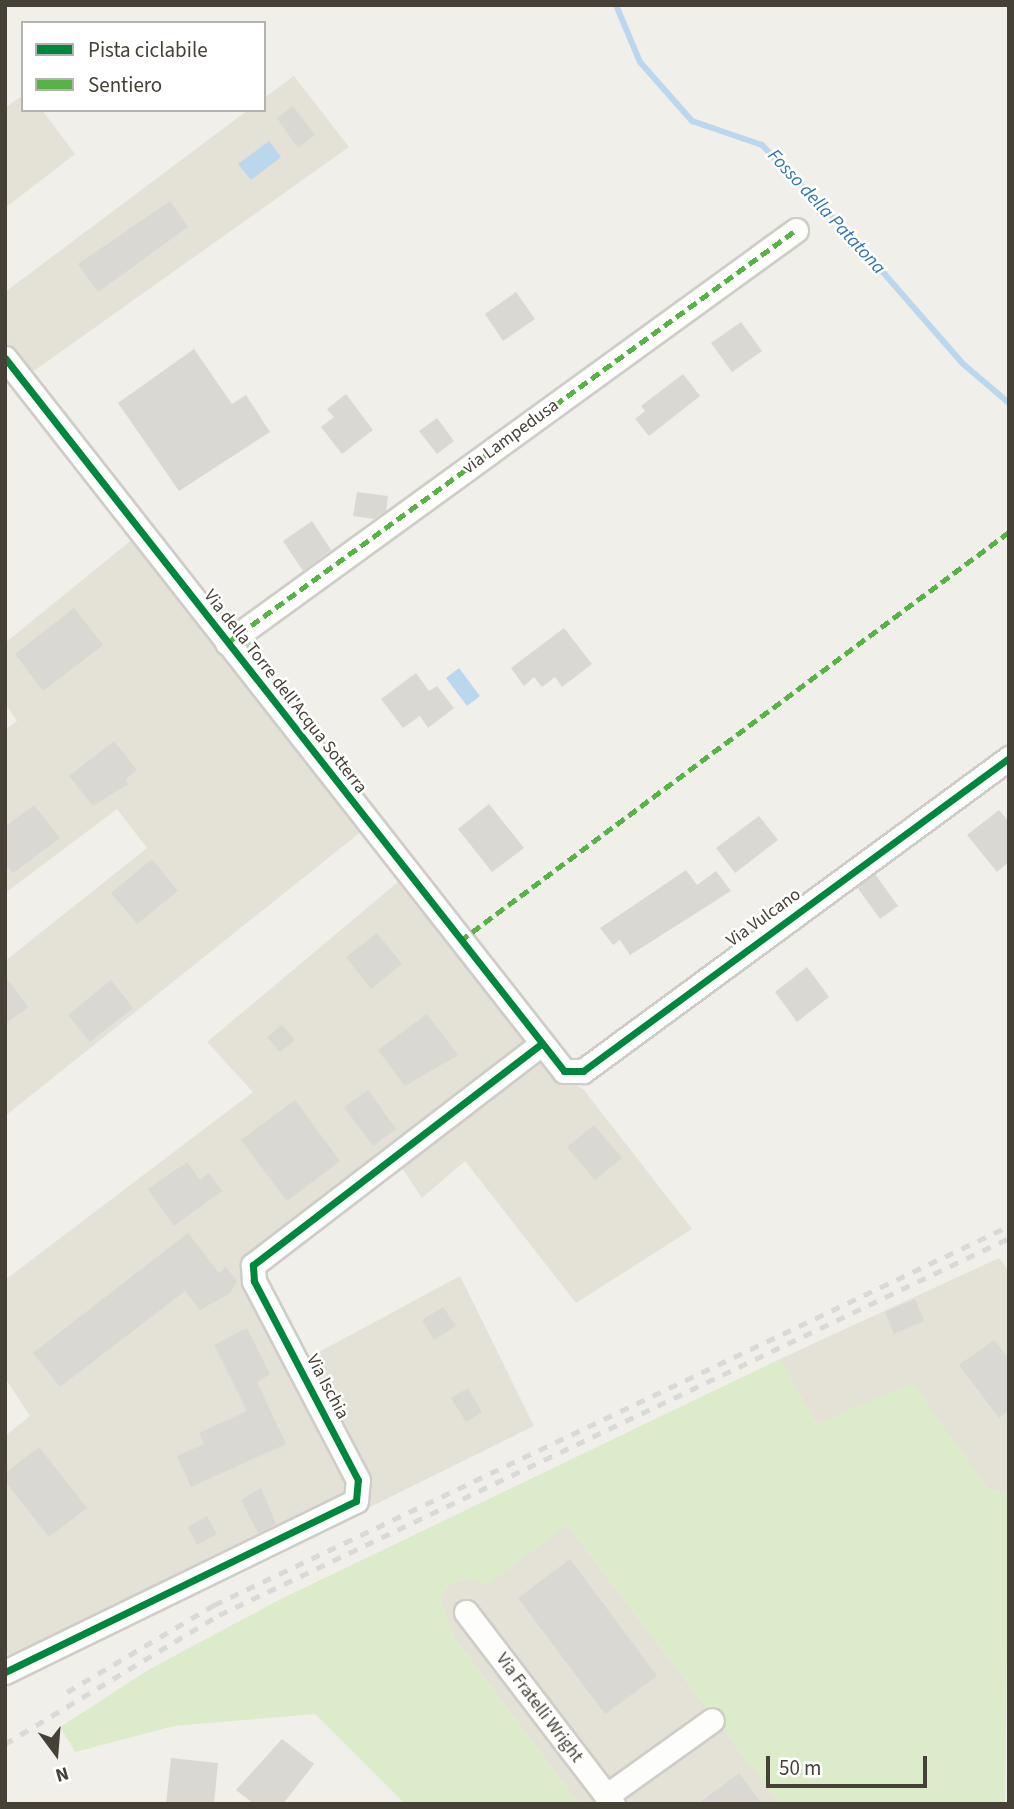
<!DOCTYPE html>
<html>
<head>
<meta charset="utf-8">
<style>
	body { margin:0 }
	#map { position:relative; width:1014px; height:1809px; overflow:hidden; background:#f0efea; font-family:"Source Sans 3",sans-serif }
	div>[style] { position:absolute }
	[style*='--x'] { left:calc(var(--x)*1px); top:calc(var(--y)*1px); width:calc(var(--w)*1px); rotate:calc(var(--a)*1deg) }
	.residential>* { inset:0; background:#e4e1d7 }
	.green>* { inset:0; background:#dcebca }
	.water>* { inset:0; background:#bbd7ee }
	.stream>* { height:6px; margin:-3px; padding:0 3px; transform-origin:3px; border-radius:3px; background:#bbd7ee }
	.building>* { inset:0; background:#dad8d3 }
	.roads { filter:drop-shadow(2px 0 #cecdc8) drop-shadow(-2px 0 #cecdc8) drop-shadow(0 2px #cecdc8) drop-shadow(0 -2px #cecdc8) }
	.street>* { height:23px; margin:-11.5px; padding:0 11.5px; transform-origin:11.5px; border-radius:11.5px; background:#fdfdfc }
	.rail>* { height:5px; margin-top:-2.5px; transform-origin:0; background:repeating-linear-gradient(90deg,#d9d9d8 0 9px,transparent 0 18px) }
	.quiet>* { height:5px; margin-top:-2.5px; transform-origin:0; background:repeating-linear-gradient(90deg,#57b346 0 10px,transparent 0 15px) }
	.cycleway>* { height:7px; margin:-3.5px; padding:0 3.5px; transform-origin:3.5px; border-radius:3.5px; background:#00873e }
	span { translate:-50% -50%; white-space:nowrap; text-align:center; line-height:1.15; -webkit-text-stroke:5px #fff; paint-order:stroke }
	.street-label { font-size:18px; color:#464136 }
	.water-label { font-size:19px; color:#3074b2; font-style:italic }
	.frame { position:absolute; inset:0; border:7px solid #464136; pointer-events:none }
	.legend { position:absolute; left:21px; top:21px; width:245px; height:91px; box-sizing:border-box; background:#fff; border:2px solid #b5b3af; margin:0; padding:9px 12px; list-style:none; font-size:21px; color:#464136 }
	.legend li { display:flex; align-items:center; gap:14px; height:35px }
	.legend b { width:35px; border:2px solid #b5b3af }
	.north { position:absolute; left:21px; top:1718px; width:70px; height:70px; -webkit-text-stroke:5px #fff; paint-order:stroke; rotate:164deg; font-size:19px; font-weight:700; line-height:28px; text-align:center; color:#464136 }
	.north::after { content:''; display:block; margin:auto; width:24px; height:32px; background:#464136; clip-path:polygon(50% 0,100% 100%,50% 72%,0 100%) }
	.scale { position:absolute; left:766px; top:1756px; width:161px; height:32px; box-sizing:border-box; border:4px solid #464136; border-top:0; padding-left:9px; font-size:21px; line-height:24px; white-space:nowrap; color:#464136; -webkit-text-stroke:5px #fff; paint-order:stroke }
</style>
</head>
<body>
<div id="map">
	<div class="residential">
		<div style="clip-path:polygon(294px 76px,349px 147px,14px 385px,5px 374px,5px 292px,248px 110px,264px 110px,264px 98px)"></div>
		<div style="clip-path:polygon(23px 95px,23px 110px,42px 110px,75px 154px,5px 208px,5px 108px)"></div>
		<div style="clip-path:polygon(134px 538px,362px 831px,5px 1116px,5px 961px,147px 848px,117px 809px,5px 893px,5px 730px,17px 721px,5px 704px,5px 643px)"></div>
		<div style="clip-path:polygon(398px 882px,542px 1062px,584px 1090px,692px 1229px,576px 1303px,465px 1161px,422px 1198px,400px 1165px,268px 1261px,267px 1284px,306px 1359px,460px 1276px,534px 1426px,26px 1677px,5px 1651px,5px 1436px,30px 1416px,5px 1378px,5px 1280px,253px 1092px,207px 1042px)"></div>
		<div style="clip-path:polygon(999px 1258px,1009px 1271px,1009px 1495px,987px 1488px,913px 1384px,816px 1424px,780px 1359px)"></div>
		<div style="clip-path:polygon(567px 1525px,780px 1804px,579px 1804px,455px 1639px,440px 1599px,447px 1586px,467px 1578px,487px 1584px)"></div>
	</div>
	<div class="green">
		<div style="clip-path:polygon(780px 1359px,816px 1424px,913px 1383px,987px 1488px,1009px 1495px,1005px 1804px,780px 1804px,567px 1525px,487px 1585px,467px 1578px,447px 1586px,440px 1599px,455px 1639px,579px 1804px,405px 1804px,315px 1714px,174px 1726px,75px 1752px,60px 1727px,150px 1669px,281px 1599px)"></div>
	</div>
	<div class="water">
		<div style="clip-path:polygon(269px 141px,281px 157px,251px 180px,238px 164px)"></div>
		<div style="clip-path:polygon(459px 668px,480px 696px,467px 706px,446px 678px)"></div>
	</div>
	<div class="stream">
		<div style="--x:616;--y:5;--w:62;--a:67.2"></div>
		<div style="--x:640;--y:62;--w:79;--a:48.6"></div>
		<div style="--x:692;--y:121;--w:74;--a:18.9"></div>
		<div style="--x:762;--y:145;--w:132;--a:45.6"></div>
		<div style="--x:854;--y:239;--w:164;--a:48.9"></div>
		<div style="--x:962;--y:363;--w:62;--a:40.4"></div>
	</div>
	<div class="building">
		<div style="clip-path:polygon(293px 106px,315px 135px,298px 148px,277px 118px)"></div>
		<div style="clip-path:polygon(170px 201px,188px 227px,98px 292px,78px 264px)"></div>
		<div style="clip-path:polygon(516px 292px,535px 319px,503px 341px,485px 314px)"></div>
		<div style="clip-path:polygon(741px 322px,762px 351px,732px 372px,711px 343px)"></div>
		<div style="clip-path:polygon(194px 349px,232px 404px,246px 395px,270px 432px,179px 491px,118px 403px)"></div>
		<div style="clip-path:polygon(683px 374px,700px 396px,649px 436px,635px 419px,645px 411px,641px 406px)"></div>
		<div style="clip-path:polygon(346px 394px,373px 430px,342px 454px,321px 427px,334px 417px,327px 409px)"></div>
		<div style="clip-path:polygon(437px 418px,454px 441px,437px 454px,419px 431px)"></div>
		<div style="clip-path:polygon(357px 492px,388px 496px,386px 511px,374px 519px,353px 516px)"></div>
		<div style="clip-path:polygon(312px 521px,331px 550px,303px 571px,283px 541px)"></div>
		<div style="clip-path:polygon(74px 608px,103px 645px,43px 691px,15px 654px)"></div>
		<div style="clip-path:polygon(564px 628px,592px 664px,562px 687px,555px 677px,542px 687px,534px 677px,524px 686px,511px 668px)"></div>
		<div style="clip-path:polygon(416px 673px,429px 691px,437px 686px,454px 708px,428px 728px,420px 716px,403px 728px,381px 699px)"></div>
		<div style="clip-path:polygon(114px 741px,137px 770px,125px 780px,128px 784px,93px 806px,69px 776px)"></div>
		<div style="clip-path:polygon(489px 804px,524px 848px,492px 872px,458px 829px)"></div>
		<div style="clip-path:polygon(34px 805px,60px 838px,13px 873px,5px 863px,5px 827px)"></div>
		<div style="clip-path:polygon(999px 810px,1009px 822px,1009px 862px,997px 872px,967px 835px)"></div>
		<div style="clip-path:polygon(759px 816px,778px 840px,735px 873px,716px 848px)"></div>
		<div style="clip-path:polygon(152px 859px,178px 891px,137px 924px,111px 893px)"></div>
		<div style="clip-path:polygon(686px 870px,697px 885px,716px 871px,731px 891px,630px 955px,620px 940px,613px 945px,600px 928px)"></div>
		<div style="clip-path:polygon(875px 874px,898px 906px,880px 919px,857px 887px)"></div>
		<div style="clip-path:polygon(377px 933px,402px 964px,371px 989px,346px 957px)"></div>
		<div style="clip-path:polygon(807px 967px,829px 997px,797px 1022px,775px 992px)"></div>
		<div style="clip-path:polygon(5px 976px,28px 1007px,5px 1024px)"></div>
		<div style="clip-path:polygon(111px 980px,133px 1008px,90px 1042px,68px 1015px)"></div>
		<div style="clip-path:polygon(427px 1014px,458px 1055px,405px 1086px,378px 1050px)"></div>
		<div style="clip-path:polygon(282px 1025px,295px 1040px,280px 1052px,267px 1037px)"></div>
		<div style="clip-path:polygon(368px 1090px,396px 1129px,373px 1146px,344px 1107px)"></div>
		<div style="clip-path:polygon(295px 1100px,340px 1161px,287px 1201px,241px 1140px)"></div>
		<div style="clip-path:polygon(594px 1125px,622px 1158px,595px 1180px,567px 1147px)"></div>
		<div style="clip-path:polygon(187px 1162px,200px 1180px,209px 1173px,222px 1191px,174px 1226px,148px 1189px)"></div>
		<div style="clip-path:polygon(188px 1233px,219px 1273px,226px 1267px,237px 1281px,230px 1293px,200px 1310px,185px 1291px,60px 1387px,33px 1353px)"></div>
		<div style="clip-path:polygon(915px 1299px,924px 1321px,894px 1334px,885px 1312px)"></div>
		<div style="clip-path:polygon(443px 1307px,456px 1326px,434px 1340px,422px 1320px)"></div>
		<div style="clip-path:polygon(247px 1328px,270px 1374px,257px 1382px,286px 1444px,191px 1487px,177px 1456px,204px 1444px,199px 1433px,247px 1411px,214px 1345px)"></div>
		<div style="clip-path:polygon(994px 1340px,1009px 1359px,1009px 1411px,999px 1418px,959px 1365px)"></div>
		<div style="clip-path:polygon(468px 1388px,482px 1412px,466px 1422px,451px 1398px)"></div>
		<div style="clip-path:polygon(39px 1447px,87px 1508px,49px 1537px,5px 1481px,5px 1473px)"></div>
		<div style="clip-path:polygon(261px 1488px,276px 1524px,258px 1533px,241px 1500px)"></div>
		<div style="clip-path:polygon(207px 1516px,217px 1534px,197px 1545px,188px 1527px)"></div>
		<div style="clip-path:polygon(570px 1559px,657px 1676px,605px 1714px,518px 1598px)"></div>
		<div style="clip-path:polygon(282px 1739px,314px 1764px,283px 1804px,254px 1804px,236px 1790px)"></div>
		<div style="clip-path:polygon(171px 1758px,218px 1763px,214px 1804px,166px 1804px)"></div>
		<div style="clip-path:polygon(739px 1773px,762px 1804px,698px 1804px)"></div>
	</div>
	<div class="roads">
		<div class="street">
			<div style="--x:5;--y:358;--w:906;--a:51.9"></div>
			<div style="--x:564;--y:1071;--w:19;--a:0"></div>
			<div style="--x:583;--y:1071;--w:529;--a:-36.31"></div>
			<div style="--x:227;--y:643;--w:703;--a:-35.97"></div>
			<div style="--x:466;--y:1612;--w:242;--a:52.6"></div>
			<div style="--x:5;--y:1672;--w:390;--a:-26"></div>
			<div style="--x:356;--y:1501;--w:21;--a:-85"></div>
			<div style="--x:358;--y:1480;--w:225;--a:-117.6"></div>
			<div style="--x:254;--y:1281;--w:16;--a:-94"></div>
			<div style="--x:253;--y:1265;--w:363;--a:-37.5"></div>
			<div style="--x:606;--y:1796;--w:130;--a:-35.6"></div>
		</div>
	</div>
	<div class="rail">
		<div style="--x:67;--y:1692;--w:171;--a:-30.6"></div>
		<div style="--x:214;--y:1605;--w:881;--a:-25.49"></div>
		<div style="--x:5;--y:1744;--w:250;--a:-31.1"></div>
		<div style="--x:219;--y:1615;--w:875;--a:-25.51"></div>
	</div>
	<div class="quiet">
		<div style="--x:227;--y:643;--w:703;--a:-35.97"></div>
		<div style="--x:460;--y:941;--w:685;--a:-36.69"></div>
	</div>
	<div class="cycleway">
		<div style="--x:5;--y:358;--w:906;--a:51.9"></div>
		<div style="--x:564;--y:1071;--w:19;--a:0"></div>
		<div style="--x:583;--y:1071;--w:529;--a:-36.31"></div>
		<div style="--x:5;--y:1672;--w:390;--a:-26"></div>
		<div style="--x:356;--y:1501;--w:21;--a:-85"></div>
		<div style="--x:358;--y:1480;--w:225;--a:-117.6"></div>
		<div style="--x:254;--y:1281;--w:16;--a:-94"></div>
		<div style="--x:253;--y:1265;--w:363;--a:-37.5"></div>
	</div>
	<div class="street-label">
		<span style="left:511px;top:437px;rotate:-36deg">via Lampedusa</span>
		<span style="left:285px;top:692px;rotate:52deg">Via della Torre dell'Acqua Sotterra</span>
		<span style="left:764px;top:918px;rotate:-36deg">Via Vulcano</span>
		<span style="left:327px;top:1387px;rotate:62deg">Via Ischia</span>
		<span style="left:539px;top:1708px;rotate:53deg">Via Fratelli Wright</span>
	</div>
	<div class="water-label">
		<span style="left:826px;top:212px;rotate:47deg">Fosso della Patatona</span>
	</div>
	<div class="frame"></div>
	<ul class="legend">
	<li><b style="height:9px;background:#00873e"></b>Pista ciclabile</li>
	<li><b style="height:9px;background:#57b346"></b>Sentiero</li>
	</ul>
	<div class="north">N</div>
	<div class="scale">50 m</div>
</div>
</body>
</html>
